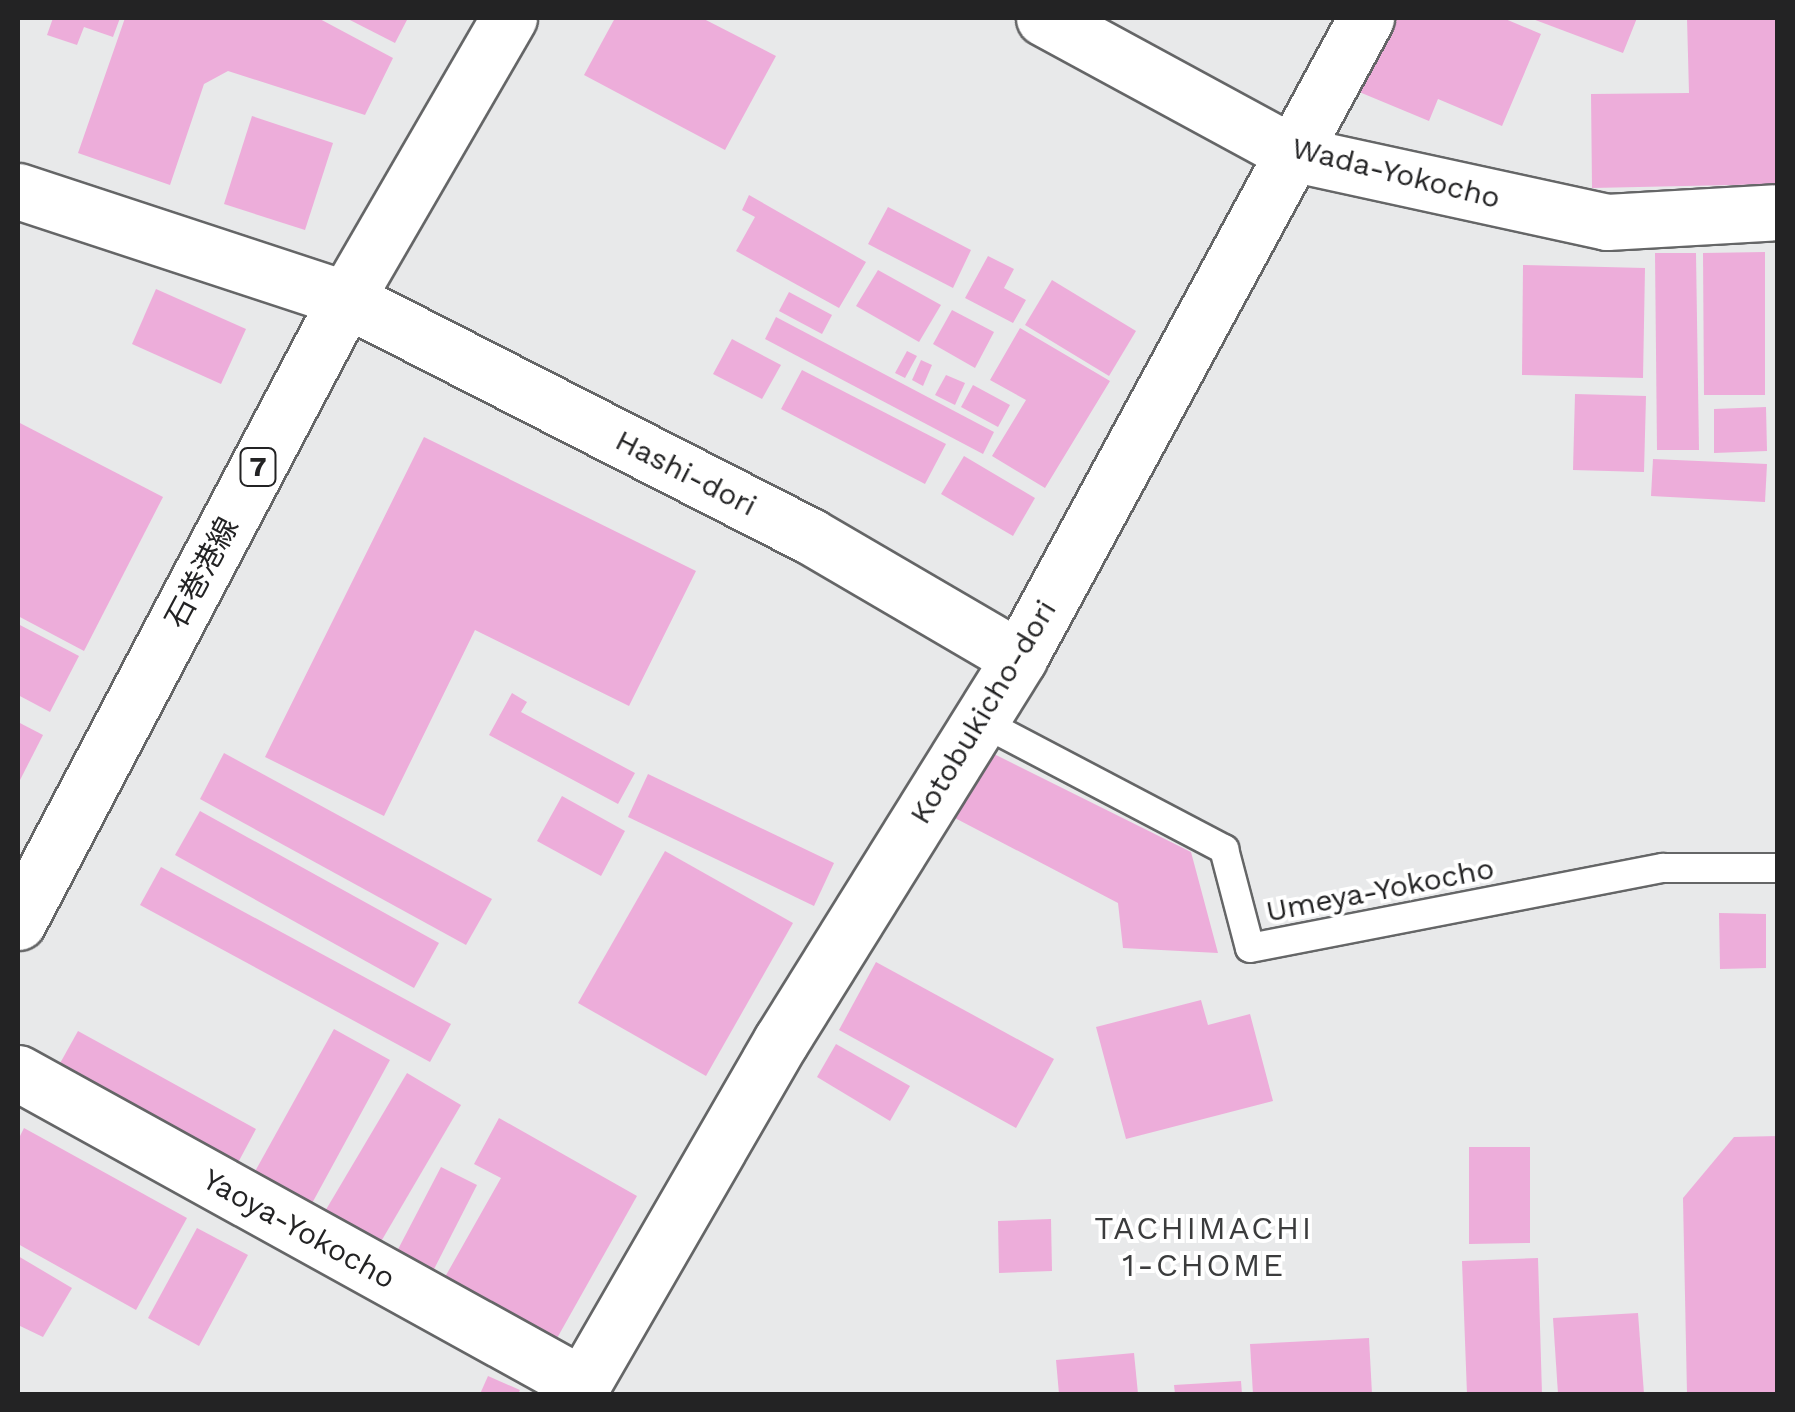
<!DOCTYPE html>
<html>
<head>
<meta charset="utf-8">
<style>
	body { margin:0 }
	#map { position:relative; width:1795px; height:1412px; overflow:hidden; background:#e8e9ea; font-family:"Work Sans","Noto Sans JP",sans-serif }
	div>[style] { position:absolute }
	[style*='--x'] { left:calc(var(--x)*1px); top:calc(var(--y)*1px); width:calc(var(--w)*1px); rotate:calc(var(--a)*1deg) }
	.building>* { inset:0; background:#edadda }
	.roads { filter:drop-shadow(2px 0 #656667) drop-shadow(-2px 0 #656667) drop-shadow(0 2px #656667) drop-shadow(0 -2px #656667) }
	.service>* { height:28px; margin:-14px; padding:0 14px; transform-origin:14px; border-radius:14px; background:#fff }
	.minor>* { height:55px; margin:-27.5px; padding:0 27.5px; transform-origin:27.5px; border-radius:27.5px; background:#fff }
	.tertiary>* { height:55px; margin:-27.5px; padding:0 27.5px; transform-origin:27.5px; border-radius:27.5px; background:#fff }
	.primary>* { height:55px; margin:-27.5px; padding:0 27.5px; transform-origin:27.5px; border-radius:27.5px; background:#fff }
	span { translate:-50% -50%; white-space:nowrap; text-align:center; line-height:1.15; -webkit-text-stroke:8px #fff; paint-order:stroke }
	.shield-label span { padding:2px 8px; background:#fff; border:2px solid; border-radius:8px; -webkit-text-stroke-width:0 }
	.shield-label { font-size:28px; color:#232324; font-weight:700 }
	.street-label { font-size:30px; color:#232324 }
	.neighbourhood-label { font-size:32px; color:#3b3c3d; letter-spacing:2.5px }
	.frame { position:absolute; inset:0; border:20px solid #232324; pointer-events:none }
</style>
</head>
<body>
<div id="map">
	<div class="building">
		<div style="clip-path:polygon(53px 18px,120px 18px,113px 37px,84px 27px,77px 45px,47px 35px)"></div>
		<div style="clip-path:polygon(125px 18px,318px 18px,393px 58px,365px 115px,228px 71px,204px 84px,170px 185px,78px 153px)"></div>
		<div style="clip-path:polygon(346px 18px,408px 18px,395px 43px)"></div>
		<div style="clip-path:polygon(615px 18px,702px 18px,776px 56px,725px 150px,584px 75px)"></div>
		<div style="clip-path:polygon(1382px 18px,1503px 18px,1541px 34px,1502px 126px,1438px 99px,1429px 121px,1352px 89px)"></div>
		<div style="clip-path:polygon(1530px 18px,1637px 18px,1623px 53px)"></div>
		<div style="clip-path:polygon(1687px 18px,1778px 18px,1778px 184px,1592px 188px,1591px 94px,1689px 93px)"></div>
		<div style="clip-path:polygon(252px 116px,333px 143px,305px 230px,224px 204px)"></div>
		<div style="clip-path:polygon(749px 195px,866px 262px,839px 308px,736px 251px,755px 217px,742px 210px)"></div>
		<div style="clip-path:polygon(888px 207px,971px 250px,953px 288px,868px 244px)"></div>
		<div style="clip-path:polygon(1765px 252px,1765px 395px,1704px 395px,1703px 253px)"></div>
		<div style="clip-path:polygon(1655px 253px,1696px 253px,1699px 450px,1657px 450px)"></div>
		<div style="clip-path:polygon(988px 256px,1014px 269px,1004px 288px,1026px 300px,1013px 323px,965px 298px)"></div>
		<div style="clip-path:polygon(1523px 265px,1645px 268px,1643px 378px,1522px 375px)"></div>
		<div style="clip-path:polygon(878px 270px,941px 305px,919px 342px,856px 306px)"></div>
		<div style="clip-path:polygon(1052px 280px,1136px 331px,1109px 376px,1025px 325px)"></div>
		<div style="clip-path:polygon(156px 289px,246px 329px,221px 384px,132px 344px)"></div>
		<div style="clip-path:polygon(789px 292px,832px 315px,822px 334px,779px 311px)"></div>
		<div style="clip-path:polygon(952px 310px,994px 332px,975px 368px,933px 344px)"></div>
		<div style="clip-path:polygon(776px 317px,994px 432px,983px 454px,765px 339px)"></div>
		<div style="clip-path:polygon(1020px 328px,1110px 381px,1045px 488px,992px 456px,1026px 400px,990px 380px)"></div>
		<div style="clip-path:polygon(732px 339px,781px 365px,762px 399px,713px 374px)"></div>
		<div style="clip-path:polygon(907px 351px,917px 356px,905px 378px,895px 373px)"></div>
		<div style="clip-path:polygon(921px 360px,932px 365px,923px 386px,912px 380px)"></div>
		<div style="clip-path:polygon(802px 370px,946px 444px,925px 484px,781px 409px)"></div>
		<div style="clip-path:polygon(946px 375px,965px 383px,955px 405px,935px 395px)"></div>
		<div style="clip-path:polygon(973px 385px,1010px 405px,998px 427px,961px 407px)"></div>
		<div style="clip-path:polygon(1575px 394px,1646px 396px,1644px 472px,1573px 470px)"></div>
		<div style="clip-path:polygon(1766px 407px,1767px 451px,1714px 453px,1714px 409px)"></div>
		<div style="clip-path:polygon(18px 422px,163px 497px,84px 651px,18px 616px)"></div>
		<div style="clip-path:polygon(424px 437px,696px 571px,629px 706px,475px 630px,384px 816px,265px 757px)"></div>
		<div style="clip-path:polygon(964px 456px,1035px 498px,1013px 536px,941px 494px)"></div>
		<div style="clip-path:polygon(1653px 459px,1767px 464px,1765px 502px,1651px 496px)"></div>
		<div style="clip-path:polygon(18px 624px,79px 656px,50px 712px,18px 695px)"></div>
		<div style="clip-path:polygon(512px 693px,527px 702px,521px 712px,635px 773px,618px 804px,489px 735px)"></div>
		<div style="clip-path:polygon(18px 722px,43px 735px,18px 784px)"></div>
		<div style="clip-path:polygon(224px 753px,492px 899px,466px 945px,200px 799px)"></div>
		<div style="clip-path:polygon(994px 754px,1191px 852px,1218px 953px,1123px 948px,1118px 903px,953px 817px)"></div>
		<div style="clip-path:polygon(648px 774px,834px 863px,814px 906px,628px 817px)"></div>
		<div style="clip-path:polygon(562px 796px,625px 831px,601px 876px,537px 841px)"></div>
		<div style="clip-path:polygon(200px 811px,439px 943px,414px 988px,175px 855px)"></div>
		<div style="clip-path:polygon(665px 851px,793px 923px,706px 1076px,578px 1003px)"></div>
		<div style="clip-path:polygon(161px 867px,451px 1024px,430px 1062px,140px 905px)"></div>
		<div style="clip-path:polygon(1719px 913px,1766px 914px,1766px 968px,1720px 969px)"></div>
		<div style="clip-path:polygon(876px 962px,1054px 1059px,1016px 1128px,839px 1030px)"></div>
		<div style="clip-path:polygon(1201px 1000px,1208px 1025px,1250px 1014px,1273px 1101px,1126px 1139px,1096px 1027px)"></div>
		<div style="clip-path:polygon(334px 1029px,390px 1060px,310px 1207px,253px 1175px)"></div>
		<div style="clip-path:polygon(78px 1031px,256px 1129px,233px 1172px,54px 1074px)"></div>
		<div style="clip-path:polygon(836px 1044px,910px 1086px,890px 1121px,817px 1077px)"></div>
		<div style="clip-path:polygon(407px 1073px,461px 1105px,379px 1245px,324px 1213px)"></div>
		<div style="clip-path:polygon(499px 1118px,637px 1196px,556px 1340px,445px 1277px,501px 1178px,474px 1164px)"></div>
		<div style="clip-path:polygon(24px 1128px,187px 1218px,136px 1310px,18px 1244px,18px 1140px)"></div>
		<div style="clip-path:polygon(1778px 1136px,1778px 1394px,1687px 1394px,1683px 1198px,1734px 1137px)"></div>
		<div style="clip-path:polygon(1469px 1147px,1530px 1147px,1530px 1243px,1469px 1244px)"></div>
		<div style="clip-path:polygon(441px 1167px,477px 1185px,431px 1275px,394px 1257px)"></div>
		<div style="clip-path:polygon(1051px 1219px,1052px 1271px,999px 1273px,998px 1221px)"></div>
		<div style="clip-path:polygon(197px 1228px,248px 1255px,199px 1346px,148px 1318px)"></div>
		<div style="clip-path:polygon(18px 1256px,72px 1288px,43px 1337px,18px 1325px)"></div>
		<div style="clip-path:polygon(1538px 1258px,1542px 1394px,1467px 1394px,1462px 1261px)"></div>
		<div style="clip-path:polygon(1638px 1313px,1644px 1394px,1558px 1394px,1553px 1318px)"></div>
		<div style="clip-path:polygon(1369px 1338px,1372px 1394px,1253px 1394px,1250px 1344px)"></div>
		<div style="clip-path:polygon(1134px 1353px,1138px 1394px,1059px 1394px,1056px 1360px)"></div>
		<div style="clip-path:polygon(488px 1376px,520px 1390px,518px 1394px,480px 1394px)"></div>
		<div style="clip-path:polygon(1241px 1381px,1242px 1394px,1175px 1394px,1174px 1385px)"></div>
	</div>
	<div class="roads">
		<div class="service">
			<div style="--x:980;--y:721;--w:276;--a:27.7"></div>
			<div style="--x:1224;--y:849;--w:102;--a:75.3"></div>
			<div style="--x:1250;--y:948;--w:421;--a:-11"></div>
			<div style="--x:1663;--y:868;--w:115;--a:0"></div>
		</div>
		<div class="minor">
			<div style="--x:1044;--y:18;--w:285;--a:28.5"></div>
			<div style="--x:1295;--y:154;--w:319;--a:12.3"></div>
			<div style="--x:1607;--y:222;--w:171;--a:-3.3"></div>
			<div style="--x:18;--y:191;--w:345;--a:18.2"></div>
			<div style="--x:346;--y:299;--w:521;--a:27.06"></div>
			<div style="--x:810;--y:536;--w:242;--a:30.3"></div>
			<div style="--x:18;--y:1073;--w:643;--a:28.92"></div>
		</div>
		<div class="tertiary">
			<div style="--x:577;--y:1394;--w:408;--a:-60"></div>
			<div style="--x:781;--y:1041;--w:451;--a:-58.1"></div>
			<div style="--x:1019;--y:658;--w:728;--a:-61.53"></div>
		</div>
		<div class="primary">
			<div style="--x:18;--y:922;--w:704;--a:-62.23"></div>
			<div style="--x:346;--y:299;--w:325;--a:-59.9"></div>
		</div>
	</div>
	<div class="shield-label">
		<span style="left:258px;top:467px">7</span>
	</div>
	<div class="street-label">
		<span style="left:1396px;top:173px;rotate:14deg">Wada-Yokocho</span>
		<span style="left:686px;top:473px;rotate:27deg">Hashi-dori</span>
		<span style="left:202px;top:573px;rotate:-62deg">石巻港線</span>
		<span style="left:983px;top:712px;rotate:-59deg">Kotobukicho-dori</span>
		<span style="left:1380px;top:890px;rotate:-11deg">Umeya-Yokocho</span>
		<span style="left:299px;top:1229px;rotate:29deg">Yaoya-Yokocho</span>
	</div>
	<div class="neighbourhood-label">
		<span style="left:1204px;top:1247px">TACHIMACHI<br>1-CHOME</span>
	</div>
	<div class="frame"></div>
</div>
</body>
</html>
